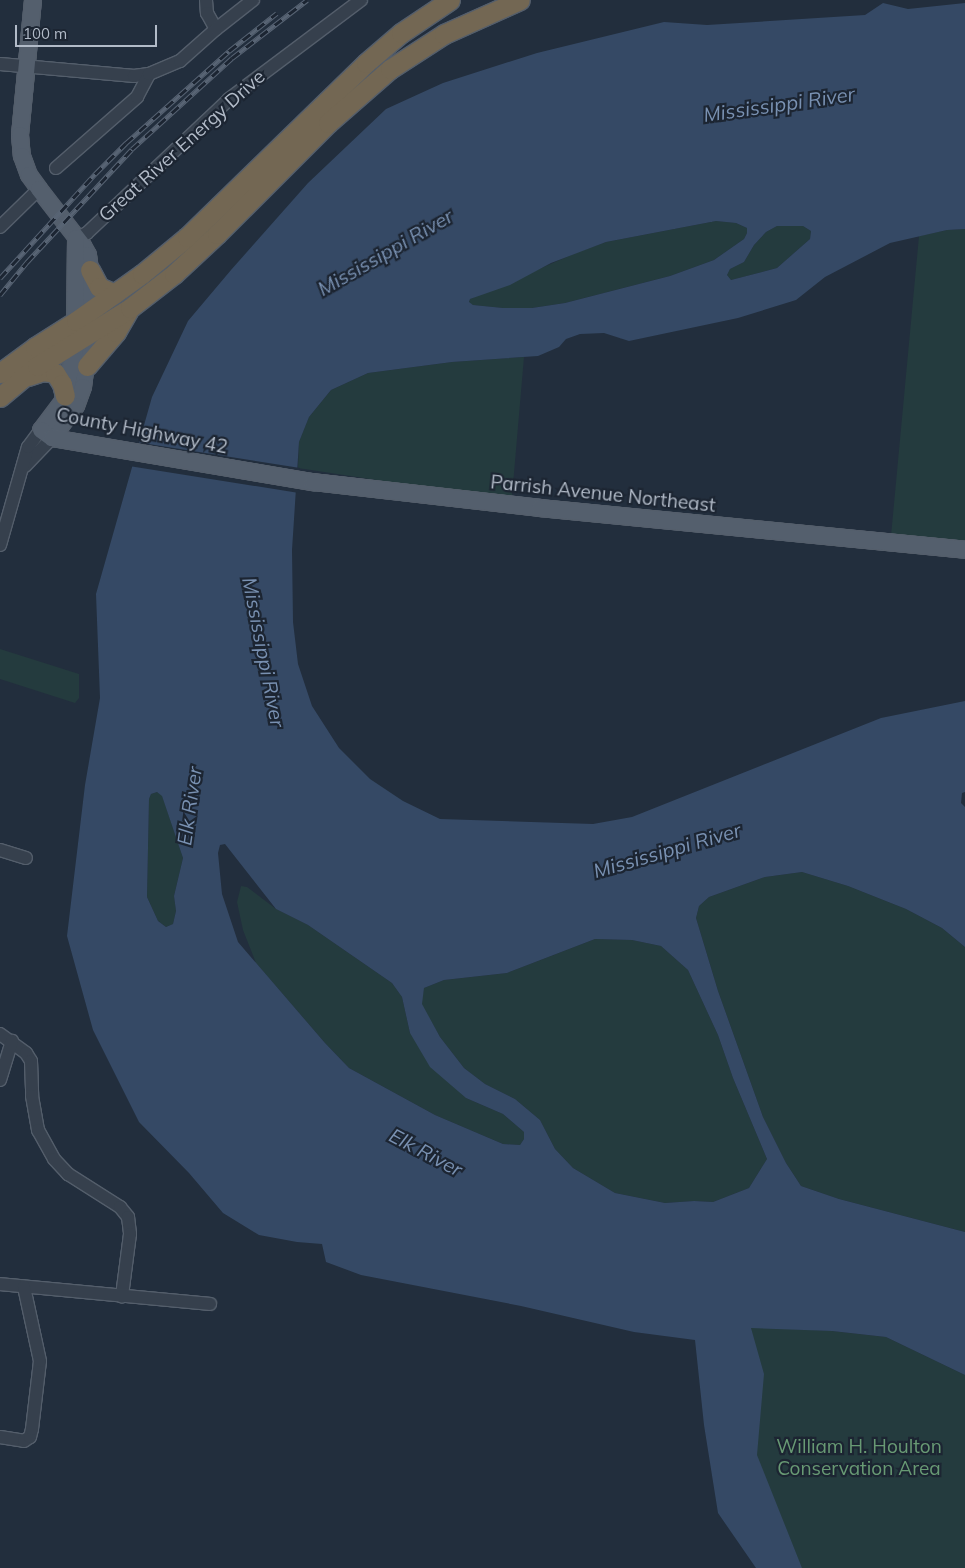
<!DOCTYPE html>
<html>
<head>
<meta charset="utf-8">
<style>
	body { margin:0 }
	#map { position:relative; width:965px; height:1568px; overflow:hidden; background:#222e3d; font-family:Mulish,sans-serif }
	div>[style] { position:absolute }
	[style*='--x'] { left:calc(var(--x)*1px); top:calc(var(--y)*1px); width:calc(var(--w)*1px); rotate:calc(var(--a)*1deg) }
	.green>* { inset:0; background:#243b3e }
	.water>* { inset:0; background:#354965 }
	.pier>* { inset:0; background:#222e3d }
	.roads { filter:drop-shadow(1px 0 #545e6b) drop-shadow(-1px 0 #545e6b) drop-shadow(0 1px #545e6b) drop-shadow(0 -1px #545e6b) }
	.minor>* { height:12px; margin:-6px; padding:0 6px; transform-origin:6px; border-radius:6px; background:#36404d }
	.major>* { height:16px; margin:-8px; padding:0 8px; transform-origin:8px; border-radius:8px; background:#545f6d }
	.highway>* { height:19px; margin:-9.5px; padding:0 9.5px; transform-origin:9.5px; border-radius:9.5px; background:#736753 }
	.rail>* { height:5px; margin-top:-2.5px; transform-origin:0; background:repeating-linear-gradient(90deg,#1c2532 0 9px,#586474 0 18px); box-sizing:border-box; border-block:1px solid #586474 }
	span { translate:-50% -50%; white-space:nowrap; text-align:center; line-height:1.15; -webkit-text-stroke:4.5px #1c2532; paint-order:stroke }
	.street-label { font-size:19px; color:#b2bbc8 }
	.park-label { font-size:19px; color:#689a74 }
	.water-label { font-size:20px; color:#7991b2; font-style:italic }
	.scale { position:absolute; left:15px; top:25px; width:142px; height:22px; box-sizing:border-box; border:2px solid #b2bbc8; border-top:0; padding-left:6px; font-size:15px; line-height:18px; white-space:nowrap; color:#b2bbc8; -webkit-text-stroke:4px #1c2532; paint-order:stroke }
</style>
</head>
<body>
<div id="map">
	<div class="green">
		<div style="clip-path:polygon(716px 221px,736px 223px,747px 228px,747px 233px,744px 239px,714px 260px,670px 276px,565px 303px,532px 308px,503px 308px,473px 305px,469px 303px,470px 299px,578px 252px,606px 242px)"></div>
		<div style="clip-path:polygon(777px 226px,803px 226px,811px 231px,810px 239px,777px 268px,731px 280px,727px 275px,730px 269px,744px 262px,754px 245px,766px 232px)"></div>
		<div style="clip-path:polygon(965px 229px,965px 543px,891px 536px,919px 236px,947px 230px)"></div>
		<div style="clip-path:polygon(524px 357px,512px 496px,409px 485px,298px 468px,299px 442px,309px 417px,331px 390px,368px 373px,452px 362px)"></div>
		<div style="clip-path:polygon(0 649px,79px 674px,79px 698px,75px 703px,0 679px)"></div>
		<div style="clip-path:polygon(157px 792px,162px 795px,183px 858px,174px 896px,176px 911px,173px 924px,166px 927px,158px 921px,147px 897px,149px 799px,151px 794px)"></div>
		<div style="clip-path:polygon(802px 872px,848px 886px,906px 909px,942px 928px,965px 947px,965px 1232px,839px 1199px,801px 1186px,786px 1163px,763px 1117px,718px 991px,696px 918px,699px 906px,709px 897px,765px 877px)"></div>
		<div style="clip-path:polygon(241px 886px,247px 887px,276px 909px,308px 925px,392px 983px,402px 997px,410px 1033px,466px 1098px,503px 1114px,524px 1132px,524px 1139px,520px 1145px,503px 1144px,435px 1115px,349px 1068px,325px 1043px,256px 963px,243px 930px,237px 902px)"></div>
		<div style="clip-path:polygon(595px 939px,632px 940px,661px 946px,688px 970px,718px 1035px,733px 1078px,767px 1159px,749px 1188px,713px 1202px,694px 1201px,665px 1203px,615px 1193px,573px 1168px,555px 1149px,540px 1120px,515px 1099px,485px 1084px,464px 1068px,440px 1037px,421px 1004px,424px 988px,444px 980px,507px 973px)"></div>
		<div style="clip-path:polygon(751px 1327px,832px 1331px,886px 1337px,965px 1375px,965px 1568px,789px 1568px,754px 1477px)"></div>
	</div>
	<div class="water">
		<div style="clip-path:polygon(evenodd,883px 3px,908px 9px,965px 3px,965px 229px,947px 230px,890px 243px,825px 277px,796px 300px,738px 318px,629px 341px,604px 333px,580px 334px,566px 339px,559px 347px,538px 356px,452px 362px,368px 373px,331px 390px,309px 417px,299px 442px,292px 550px,293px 622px,298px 664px,312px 706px,339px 748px,370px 779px,403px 801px,440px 819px,593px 824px,632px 817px,881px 718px,965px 701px,965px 792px,962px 793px,961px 803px,965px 807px,965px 947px,942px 928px,906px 909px,848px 886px,802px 872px,765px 877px,709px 897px,699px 906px,696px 918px,718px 991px,763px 1117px,786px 1163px,801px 1186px,839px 1199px,965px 1232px,965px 1375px,886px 1337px,832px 1331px,751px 1328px,764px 1374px,757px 1455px,802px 1568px,756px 1568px,718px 1513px,704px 1425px,695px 1340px,634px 1332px,521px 1306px,361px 1275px,326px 1262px,322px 1244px,297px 1242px,259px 1235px,223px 1213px,189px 1173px,139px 1122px,93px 1030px,67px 936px,85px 785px,100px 698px,96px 594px,152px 397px,188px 321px,231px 270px,308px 183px,386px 109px,443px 83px,537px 53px,664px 22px,707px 25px,865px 15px,883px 3px,716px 221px,736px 223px,747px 228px,747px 233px,744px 239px,714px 260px,670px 276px,565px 303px,532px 308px,503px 308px,473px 305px,469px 302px,470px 299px,510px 285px,551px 263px,606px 242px,716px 221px,883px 3px,777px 226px,803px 226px,811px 231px,810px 239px,777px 268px,731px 280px,727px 275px,730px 269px,744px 262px,754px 245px,766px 232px,777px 226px,883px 3px,157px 792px,162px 796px,183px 858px,174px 896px,176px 911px,173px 924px,166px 927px,158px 921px,147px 897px,149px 799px,151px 794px,157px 792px,883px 3px,225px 844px,276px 909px,308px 925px,392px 983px,402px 997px,410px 1033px,430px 1067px,466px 1098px,503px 1114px,524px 1132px,524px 1139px,520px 1145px,503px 1144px,435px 1115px,349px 1068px,325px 1043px,238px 942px,222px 894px,218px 853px,220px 845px,225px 844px,883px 3px,595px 939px,632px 940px,661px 946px,688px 970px,718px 1035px,733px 1078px,767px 1159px,749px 1188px,713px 1202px,694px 1201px,665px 1203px,615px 1193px,573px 1168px,555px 1149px,540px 1120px,515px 1099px,485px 1084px,464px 1068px,440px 1037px,422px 1004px,424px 988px,444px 980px,507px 973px,595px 939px)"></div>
	</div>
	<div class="pier">
		<div style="clip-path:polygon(136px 442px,300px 468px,299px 493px,129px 466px)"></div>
	</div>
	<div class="roads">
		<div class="minor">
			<div style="--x:206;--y:0;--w:13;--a:86"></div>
			<div style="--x:207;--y:13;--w:18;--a:61"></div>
			<div style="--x:0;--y:64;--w:135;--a:5.1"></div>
			<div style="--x:134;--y:76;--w:15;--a:-8"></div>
			<div style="--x:56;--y:168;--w:108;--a:-41.2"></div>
			<div style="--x:137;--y:97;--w:26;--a:-62"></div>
			<div style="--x:149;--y:74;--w:34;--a:-23"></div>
			<div style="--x:180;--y:61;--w:48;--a:-41.6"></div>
			<div style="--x:216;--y:29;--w:47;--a:-38.1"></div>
			<div style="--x:0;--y:227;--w:54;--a:-44.3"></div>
			<div style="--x:76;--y:238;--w:12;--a:-24"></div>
			<div style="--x:87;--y:233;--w:195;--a:-43.3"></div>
			<div style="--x:229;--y:99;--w:165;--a:-36.9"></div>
			<div style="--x:25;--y:466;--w:39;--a:-46"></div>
			<div style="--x:0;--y:545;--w:102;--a:-74.1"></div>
			<div style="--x:28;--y:447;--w:21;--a:-53"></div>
			<div style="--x:0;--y:850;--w:27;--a:17"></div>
			<div style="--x:0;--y:1034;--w:32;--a:36"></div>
			<div style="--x:26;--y:1053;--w:9;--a:58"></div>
			<div style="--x:31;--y:1061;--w:35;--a:88"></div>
			<div style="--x:32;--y:1096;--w:35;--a:80"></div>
			<div style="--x:38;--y:1130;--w:33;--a:61"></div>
			<div style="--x:54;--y:1159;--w:21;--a:47"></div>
			<div style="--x:68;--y:1174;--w:62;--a:32.4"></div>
			<div style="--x:120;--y:1207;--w:13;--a:51"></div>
			<div style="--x:128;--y:1217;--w:17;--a:83"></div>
			<div style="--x:130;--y:1234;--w:63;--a:97.4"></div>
			<div style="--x:0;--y:1080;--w:41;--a:-72.9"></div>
			<div style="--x:0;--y:1284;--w:211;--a:5.4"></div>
			<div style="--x:0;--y:1437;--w:24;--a:9"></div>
			<div style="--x:24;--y:1441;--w:7;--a:-34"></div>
			<div style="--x:30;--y:1437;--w:8;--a:-76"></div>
			<div style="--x:32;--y:1429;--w:68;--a:-83.3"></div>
			<div style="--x:40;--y:1361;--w:76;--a:-102.2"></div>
		</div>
		<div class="major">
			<div style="--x:33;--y:0;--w:136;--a:95.5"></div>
			<div style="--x:20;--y:135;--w:21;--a:85"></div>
			<div style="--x:22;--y:156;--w:20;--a:70"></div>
			<div style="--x:29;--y:175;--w:17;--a:54"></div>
			<div style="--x:39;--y:189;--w:72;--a:52.3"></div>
			<div style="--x:83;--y:246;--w:10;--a:61"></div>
			<div style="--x:88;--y:255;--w:15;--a:82"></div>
			<div style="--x:90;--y:270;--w:63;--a:90"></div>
			<div style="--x:90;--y:333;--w:54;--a:97.4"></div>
			<div style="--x:83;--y:387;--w:20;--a:110"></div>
			<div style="--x:76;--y:406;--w:40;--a:127"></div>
			<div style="--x:76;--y:238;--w:112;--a:90.5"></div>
			<div style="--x:75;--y:350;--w:52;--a:103.2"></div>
			<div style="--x:63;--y:401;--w:36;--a:127"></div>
			<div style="--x:41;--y:430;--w:14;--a:36"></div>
			<div style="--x:52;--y:438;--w:265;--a:9.6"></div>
			<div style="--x:313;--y:482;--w:228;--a:6.5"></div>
			<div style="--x:540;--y:508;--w:427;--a:5.6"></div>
		</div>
		<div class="highway">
			<div style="--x:90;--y:270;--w:19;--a:62"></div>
			<div style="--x:99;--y:287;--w:17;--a:24"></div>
			<div style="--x:87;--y:366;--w:45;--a:-49.5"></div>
			<div style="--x:116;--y:332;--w:24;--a:-60"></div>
			<div style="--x:0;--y:373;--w:44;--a:-36.6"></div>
			<div style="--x:35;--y:347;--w:49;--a:-32.4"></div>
			<div style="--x:76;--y:321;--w:81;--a:-35.5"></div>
			<div style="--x:142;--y:274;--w:58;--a:-39.4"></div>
			<div style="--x:187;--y:237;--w:250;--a:-44.2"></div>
			<div style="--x:366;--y:63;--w:46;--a:-40.6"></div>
			<div style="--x:401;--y:33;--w:59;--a:-34"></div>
			<div style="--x:28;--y:376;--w:16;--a:-18"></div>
			<div style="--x:43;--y:371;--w:12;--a:9"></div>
			<div style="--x:55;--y:373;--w:13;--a:58"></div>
			<div style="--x:62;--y:384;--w:12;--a:76"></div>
			<div style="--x:0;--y:397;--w:48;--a:-40"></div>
			<div style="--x:37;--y:366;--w:110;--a:-31.9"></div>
			<div style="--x:130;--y:308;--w:56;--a:-37.7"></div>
			<div style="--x:174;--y:274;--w:59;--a:-42.9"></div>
			<div style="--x:217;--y:234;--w:157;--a:-45"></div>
			<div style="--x:328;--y:123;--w:82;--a:-41.1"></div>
			<div style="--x:390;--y:69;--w:64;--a:-32.9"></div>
			<div style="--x:444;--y:34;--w:83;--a:-24.1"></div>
		</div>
	</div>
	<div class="rail">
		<div style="--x:0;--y:278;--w:141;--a:-47.6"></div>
		<div style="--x:95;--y:174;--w:44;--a:-45"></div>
		<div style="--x:126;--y:143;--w:138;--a:-41.8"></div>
		<div style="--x:229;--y:51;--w:61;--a:-38.4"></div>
		<div style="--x:0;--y:295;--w:43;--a:-50.7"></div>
		<div style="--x:27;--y:262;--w:154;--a:-47.1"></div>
		<div style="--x:132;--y:149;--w:135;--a:-42.3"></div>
		<div style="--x:232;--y:58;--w:95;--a:-37.7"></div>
	</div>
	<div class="street-label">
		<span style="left:182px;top:146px;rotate:-42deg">Great River Energy Drive</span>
		<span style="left:142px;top:431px;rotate:11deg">County Highway 42</span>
		<span style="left:603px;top:494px;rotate:6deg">Parrish Avenue Northeast</span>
	</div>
	<div class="park-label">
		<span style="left:859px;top:1458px">William H. Houlton<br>Conservation Area</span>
	</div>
	<div class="water-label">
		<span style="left:779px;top:104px;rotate:-8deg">Mississippi River</span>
		<span style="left:385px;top:252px;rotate:-30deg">Mississippi River</span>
		<span style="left:264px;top:652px;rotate:79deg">Mississippi River</span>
		<span style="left:189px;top:806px;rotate:-82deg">Elk River</span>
		<span style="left:667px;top:850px;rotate:-16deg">Mississippi River</span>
		<span style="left:426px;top:1152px;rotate:28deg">Elk River</span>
	</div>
	<div class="scale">100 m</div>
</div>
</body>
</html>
